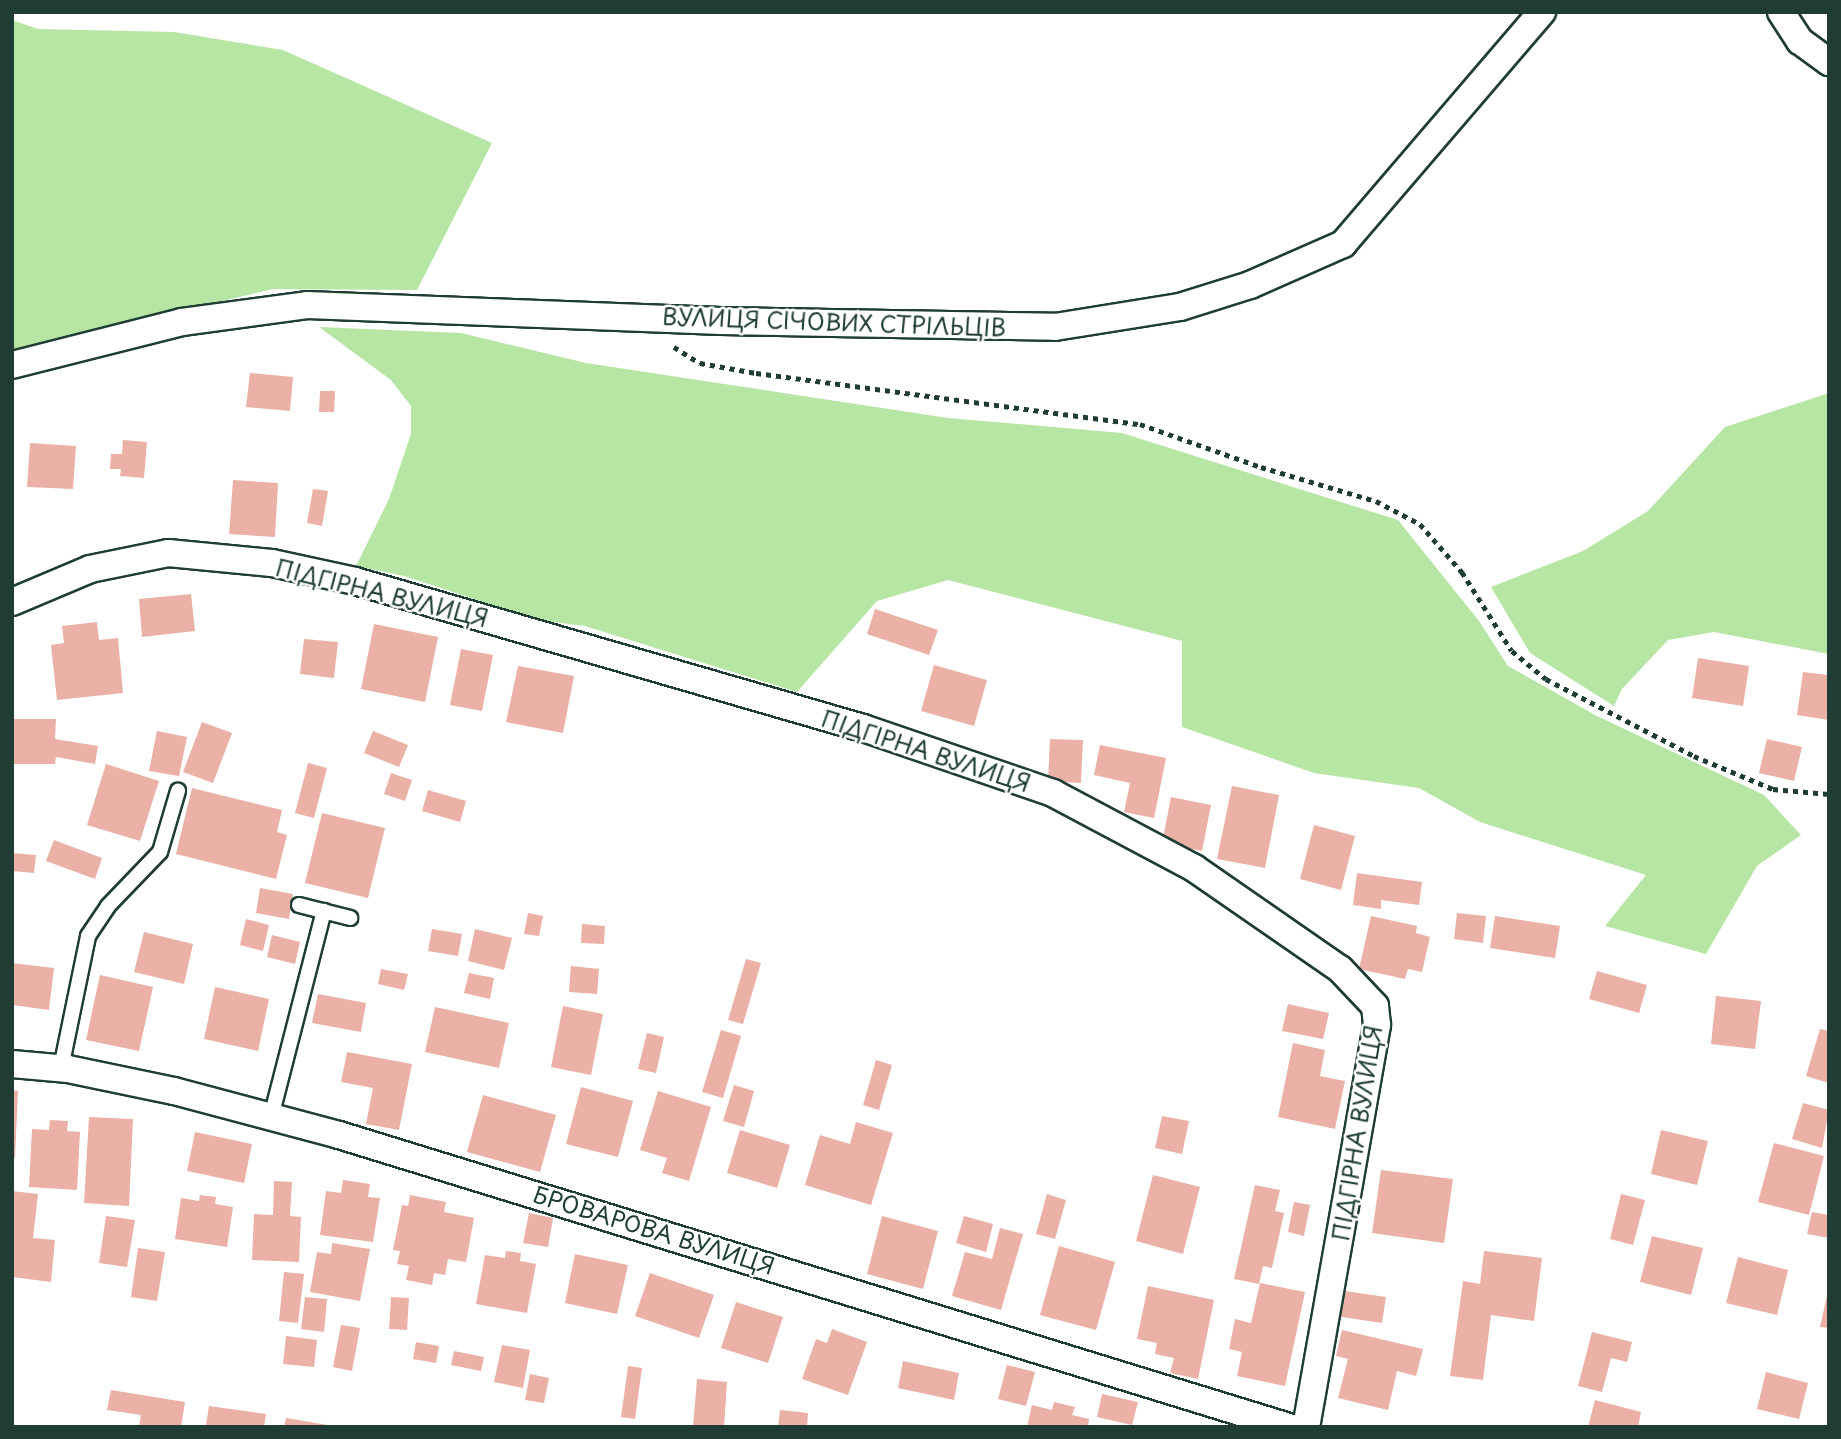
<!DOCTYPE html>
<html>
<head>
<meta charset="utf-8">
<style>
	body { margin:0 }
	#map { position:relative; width:1841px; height:1439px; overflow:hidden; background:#fff; font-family:"Playpen Sans",sans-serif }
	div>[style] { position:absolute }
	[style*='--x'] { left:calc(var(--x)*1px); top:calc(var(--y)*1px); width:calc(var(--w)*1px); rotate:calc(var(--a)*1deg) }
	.green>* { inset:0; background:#b6e5a4 }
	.building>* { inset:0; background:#ebb1a6 }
	.path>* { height:4.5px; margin-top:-2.25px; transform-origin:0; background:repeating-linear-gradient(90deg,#1f3d34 0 5px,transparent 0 10px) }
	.roads { filter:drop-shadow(2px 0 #1f3d34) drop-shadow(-2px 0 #1f3d34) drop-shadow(0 2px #1f3d34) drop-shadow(0 -2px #1f3d34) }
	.lane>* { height:14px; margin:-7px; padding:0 7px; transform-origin:7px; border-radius:7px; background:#fff }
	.street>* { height:26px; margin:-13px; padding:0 13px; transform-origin:13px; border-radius:13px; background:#fff }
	span { translate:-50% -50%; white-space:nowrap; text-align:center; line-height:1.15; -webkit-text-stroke:5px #fff; paint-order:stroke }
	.street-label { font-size:23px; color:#1f3d34 }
	.frame { position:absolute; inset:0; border:14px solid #1f3d34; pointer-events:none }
</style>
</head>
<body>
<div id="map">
	<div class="green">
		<div style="clip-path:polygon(12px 20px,38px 29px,174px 32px,283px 50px,492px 143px,417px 290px,273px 289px,12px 351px)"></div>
		<div style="clip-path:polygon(319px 327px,461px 333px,586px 363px,948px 418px,1122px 433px,1398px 520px,1479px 621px,1508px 666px,1597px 716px,1764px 795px,1801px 835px,1757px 866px,1706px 954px,1605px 926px,1646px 875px,1480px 822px,1419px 788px,1314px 773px,1182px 727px,1182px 641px,948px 580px,877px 601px,797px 692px,585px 626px,538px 620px,404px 576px,356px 566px,389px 499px,411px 434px,411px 406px,391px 380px)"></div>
		<div style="clip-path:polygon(1829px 393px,1829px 654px,1714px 632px,1668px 640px,1622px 689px,1614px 706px,1530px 653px,1491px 587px,1583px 551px,1648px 511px,1725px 427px)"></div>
	</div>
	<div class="building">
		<div style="clip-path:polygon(250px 373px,293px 377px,290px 411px,246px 407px)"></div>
		<div style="clip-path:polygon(320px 391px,335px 391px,334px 412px,319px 412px)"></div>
		<div style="clip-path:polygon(123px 440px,147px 442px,144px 478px,120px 476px,121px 469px,110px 469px,111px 454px,122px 454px)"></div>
		<div style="clip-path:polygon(30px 443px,76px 446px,73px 489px,27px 487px)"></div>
		<div style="clip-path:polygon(233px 480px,278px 483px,275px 537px,229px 534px)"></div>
		<div style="clip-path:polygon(313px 489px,328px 491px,322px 526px,307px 523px)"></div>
		<div style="clip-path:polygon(191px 594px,195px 631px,142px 637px,139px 599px)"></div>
		<div style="clip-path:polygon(875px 609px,938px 630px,929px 655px,867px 634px)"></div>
		<div style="clip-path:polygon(97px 622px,99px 640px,118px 638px,123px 693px,57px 700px,51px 645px,64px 643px,62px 626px)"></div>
		<div style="clip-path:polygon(374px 624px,438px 637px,425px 702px,361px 689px)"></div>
		<div style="clip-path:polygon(304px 639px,338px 642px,334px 678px,300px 674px)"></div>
		<div style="clip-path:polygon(461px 649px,493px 655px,482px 711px,450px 705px)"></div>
		<div style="clip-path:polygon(1698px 658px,1749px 666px,1743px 706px,1692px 698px)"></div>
		<div style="clip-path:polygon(934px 665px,987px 680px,974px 726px,921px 711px)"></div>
		<div style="clip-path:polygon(518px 666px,574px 676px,563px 733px,506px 722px)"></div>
		<div style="clip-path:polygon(1803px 672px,1829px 675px,1829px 720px,1797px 715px)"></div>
		<div style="clip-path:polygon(12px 719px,56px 719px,55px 739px,98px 746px,95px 764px,56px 757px,55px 764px,12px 764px)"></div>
		<div style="clip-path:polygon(202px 722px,232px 733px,213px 783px,183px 772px)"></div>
		<div style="clip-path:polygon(157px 731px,187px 737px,179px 776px,149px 771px)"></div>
		<div style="clip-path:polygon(373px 731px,408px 745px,399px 767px,364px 753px)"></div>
		<div style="clip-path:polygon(1050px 739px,1083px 740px,1081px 783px,1048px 781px)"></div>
		<div style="clip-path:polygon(1767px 739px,1802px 747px,1794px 781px,1759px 773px)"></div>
		<div style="clip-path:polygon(1100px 745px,1166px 758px,1154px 818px,1124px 812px,1130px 783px,1094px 775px)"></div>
		<div style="clip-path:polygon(308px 763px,327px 768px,314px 818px,295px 813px)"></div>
		<div style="clip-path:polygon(106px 764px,159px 781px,140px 841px,87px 825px)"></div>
		<div style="clip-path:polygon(391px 773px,412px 780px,405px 801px,384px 794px)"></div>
		<div style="clip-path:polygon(1232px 786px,1279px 795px,1265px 868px,1217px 859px)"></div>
		<div style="clip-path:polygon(192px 788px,282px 810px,277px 832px,287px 835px,276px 879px,176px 854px)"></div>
		<div style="clip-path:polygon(428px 790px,466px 801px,460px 822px,422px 811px)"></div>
		<div style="clip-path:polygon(1171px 797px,1211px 805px,1202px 851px,1162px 843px)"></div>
		<div style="clip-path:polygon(322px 813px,385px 828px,368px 898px,305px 883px)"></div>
		<div style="clip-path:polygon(1314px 825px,1355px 836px,1341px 890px,1300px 879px)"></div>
		<div style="clip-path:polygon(54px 840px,102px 858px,95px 879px,46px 861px)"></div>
		<div style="clip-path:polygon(12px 853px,36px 855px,34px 873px,12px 871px)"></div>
		<div style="clip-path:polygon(1357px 873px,1422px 882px,1419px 905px,1381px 900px,1381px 909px,1353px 905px)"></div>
		<div style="clip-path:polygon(260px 888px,293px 894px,289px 919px,256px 913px)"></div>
		<div style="clip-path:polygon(528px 913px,543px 916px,539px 936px,524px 934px)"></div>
		<div style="clip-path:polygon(1457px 913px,1486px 916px,1483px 943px,1454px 939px)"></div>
		<div style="clip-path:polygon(1371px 916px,1417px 926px,1416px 933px,1430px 937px,1422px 972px,1408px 969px,1405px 979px,1359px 969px)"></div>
		<div style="clip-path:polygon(1495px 916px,1560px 926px,1555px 958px,1490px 948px)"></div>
		<div style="clip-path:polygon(246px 919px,269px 925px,263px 951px,240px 945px)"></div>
		<div style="clip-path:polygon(582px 924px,605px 926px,604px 944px,581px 943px)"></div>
		<div style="clip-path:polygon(432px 929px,462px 934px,458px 956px,428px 951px)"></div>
		<div style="clip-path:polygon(475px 929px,512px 938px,504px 970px,468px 961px)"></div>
		<div style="clip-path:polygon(144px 932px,193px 944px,184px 984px,134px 972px)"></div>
		<div style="clip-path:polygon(272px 935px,300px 942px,295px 964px,267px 957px)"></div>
		<div style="clip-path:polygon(746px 959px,761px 963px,743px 1024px,728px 1020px)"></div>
		<div style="clip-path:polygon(12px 963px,54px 968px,49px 1010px,12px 1005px)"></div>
		<div style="clip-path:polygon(571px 966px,599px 969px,597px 994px,569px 992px)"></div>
		<div style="clip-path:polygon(381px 969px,408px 974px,404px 990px,378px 984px)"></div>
		<div style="clip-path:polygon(1597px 971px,1647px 985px,1639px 1013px,1589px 999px)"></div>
		<div style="clip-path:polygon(469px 973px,494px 978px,490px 999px,464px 993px)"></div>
		<div style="clip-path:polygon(100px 975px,153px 987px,139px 1051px,86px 1040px)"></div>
		<div style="clip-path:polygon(215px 987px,269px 999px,258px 1051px,204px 1039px)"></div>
		<div style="clip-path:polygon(318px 994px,366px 1003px,361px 1032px,312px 1023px)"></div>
		<div style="clip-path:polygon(1716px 996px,1761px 1001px,1755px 1049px,1711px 1044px)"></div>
		<div style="clip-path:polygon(1288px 1004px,1329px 1013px,1323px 1039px,1282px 1031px)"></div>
		<div style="clip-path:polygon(563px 1006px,603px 1014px,591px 1075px,551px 1067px)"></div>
		<div style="clip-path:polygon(435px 1007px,509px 1023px,499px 1068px,425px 1052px)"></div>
		<div style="clip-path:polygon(1820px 1029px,1829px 1031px,1829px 1083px,1806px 1076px)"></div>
		<div style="clip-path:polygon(721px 1030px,741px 1036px,723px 1098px,702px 1092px)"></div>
		<div style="clip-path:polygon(647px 1033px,664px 1037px,656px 1073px,638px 1069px)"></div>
		<div style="clip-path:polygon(1293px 1043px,1325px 1050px,1320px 1076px,1345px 1081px,1335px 1129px,1278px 1117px)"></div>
		<div style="clip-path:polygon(347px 1052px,412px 1064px,399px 1130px,366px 1124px,373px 1088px,341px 1082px)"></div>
		<div style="clip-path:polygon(876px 1060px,892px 1065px,879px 1110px,863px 1105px)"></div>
		<div style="clip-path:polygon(734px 1085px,754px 1091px,744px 1127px,723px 1121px)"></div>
		<div style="clip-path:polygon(581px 1087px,633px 1101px,618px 1157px,566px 1144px)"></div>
		<div style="clip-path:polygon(12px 1090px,18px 1091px,15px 1158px,12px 1158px)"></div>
		<div style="clip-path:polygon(658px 1091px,711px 1107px,689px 1181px,662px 1173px,667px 1158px,640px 1150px)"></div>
		<div style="clip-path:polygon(483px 1095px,556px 1115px,540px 1172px,467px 1152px)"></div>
		<div style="clip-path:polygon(1803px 1103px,1829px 1110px,1822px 1148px,1792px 1139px)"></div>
		<div style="clip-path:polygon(1162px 1116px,1189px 1121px,1182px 1154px,1155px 1148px)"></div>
		<div style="clip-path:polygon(89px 1117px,133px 1119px,129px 1206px,84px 1203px)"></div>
		<div style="clip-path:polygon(50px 1120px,68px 1121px,67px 1131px,80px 1132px,77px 1190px,29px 1187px,32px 1129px,49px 1130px)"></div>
		<div style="clip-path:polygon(856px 1122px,893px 1133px,871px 1205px,805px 1185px,820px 1135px,850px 1144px)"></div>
		<div style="clip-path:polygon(740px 1130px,790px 1145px,777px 1188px,727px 1173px)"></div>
		<div style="clip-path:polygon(1661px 1130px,1708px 1141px,1697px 1185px,1651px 1174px)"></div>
		<div style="clip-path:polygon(195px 1132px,252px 1144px,244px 1183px,187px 1171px)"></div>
		<div style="clip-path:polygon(1774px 1143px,1824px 1156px,1809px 1215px,1758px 1202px)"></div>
		<div style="clip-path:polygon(1381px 1170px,1453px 1179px,1444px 1243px,1372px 1233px)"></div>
		<div style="clip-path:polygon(1153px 1175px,1200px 1187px,1183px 1254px,1136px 1241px)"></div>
		<div style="clip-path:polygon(343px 1180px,370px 1184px,368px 1197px,380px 1198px,373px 1242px,320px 1235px,326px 1191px,341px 1193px)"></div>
		<div style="clip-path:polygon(274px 1181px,292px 1182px,290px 1216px,301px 1217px,299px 1262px,252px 1260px,254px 1214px,273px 1215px)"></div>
		<div style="clip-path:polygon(1255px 1185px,1280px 1190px,1275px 1211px,1284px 1213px,1272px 1268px,1263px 1266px,1259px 1284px,1234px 1279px)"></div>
		<div style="clip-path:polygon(12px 1191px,38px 1194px,33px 1238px,55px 1240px,51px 1282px,12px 1277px)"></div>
		<div style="clip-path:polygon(1047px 1194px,1066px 1200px,1055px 1239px,1036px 1234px)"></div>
		<div style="clip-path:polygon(1621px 1194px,1645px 1200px,1633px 1245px,1610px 1239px)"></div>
		<div style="clip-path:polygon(200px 1195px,216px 1197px,215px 1204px,233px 1207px,227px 1247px,175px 1239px,181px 1198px,199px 1201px)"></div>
		<div style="clip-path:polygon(410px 1195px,446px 1202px,444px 1212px,474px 1218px,466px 1262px,448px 1259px,445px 1275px,434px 1273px,432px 1285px,406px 1280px,409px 1266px,397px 1264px,400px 1251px,393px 1250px,402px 1205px,408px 1206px)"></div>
		<div style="clip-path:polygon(1294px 1202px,1310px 1205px,1304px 1236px,1288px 1232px)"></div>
		<div style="clip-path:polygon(1812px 1212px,1829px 1215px,1829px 1238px,1807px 1234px)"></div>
		<div style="clip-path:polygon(529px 1213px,553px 1218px,548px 1247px,523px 1243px)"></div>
		<div style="clip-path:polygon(106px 1216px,135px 1220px,127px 1267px,99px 1263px)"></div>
		<div style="clip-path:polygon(882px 1216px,938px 1231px,923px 1289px,867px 1274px)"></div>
		<div style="clip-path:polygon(964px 1216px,993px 1224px,986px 1252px,956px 1243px)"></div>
		<div style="clip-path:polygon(1000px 1228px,1023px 1234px,1001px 1310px,952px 1296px,965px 1252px,992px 1259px)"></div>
		<div style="clip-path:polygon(1652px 1236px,1703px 1248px,1691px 1295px,1640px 1282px)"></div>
		<div style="clip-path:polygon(332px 1243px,370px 1249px,360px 1301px,310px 1292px,317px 1252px,331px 1254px)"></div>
		<div style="clip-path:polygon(1059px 1246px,1115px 1262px,1096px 1330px,1040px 1315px)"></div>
		<div style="clip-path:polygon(138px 1248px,165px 1252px,157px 1301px,131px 1297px)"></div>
		<div style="clip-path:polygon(506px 1251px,521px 1253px,520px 1261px,536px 1264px,527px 1313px,476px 1304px,485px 1255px,505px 1258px)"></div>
		<div style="clip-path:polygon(1484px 1251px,1542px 1258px,1534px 1321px,1491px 1315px,1483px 1380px,1450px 1376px,1463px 1281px,1480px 1284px)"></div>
		<div style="clip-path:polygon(575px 1254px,628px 1265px,617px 1314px,565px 1303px)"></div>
		<div style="clip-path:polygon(1738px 1257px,1788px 1270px,1777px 1315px,1726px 1303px)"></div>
		<div style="clip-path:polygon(284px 1272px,304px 1274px,298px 1323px,279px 1321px)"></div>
		<div style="clip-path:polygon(650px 1273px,714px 1295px,699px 1338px,635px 1316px)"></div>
		<div style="clip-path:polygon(1260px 1283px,1305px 1292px,1285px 1386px,1237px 1376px,1242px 1352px,1229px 1349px,1235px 1319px,1251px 1323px)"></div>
		<div style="clip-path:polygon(1148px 1286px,1214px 1300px,1198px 1379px,1170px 1373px,1174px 1358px,1155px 1354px,1157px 1343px,1137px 1339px)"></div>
		<div style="clip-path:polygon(1829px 1286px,1829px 1328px,1820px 1327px)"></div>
		<div style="clip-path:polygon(1338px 1290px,1386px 1297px,1382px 1323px,1335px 1316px)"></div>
		<div style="clip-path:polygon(305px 1297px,327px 1299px,324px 1332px,301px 1329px)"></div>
		<div style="clip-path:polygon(391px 1297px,409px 1298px,407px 1330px,389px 1329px)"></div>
		<div style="clip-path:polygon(736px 1302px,783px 1317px,768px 1363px,721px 1348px)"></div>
		<div style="clip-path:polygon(341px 1325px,360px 1328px,352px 1371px,333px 1367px)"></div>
		<div style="clip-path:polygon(832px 1329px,867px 1342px,848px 1395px,802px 1379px,816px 1339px,827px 1343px)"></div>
		<div style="clip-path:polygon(1342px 1330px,1423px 1349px,1416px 1376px,1397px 1371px,1388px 1410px,1338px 1398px,1348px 1359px,1336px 1356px)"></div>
		<div style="clip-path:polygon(1592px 1332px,1632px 1342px,1627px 1362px,1611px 1358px,1602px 1392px,1578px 1386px)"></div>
		<div style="clip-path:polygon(286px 1336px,317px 1340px,314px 1367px,283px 1364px)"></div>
		<div style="clip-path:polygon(416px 1342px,439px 1346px,436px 1363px,413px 1359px)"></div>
		<div style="clip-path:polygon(502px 1345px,530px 1350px,523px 1388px,494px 1382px)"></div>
		<div style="clip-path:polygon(454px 1351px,484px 1357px,481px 1371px,451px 1365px)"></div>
		<div style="clip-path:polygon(903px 1361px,959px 1373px,954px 1400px,898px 1388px)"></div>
		<div style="clip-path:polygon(1007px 1365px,1035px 1372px,1026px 1406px,998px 1399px)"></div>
		<div style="clip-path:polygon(628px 1366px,642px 1368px,635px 1419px,621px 1417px)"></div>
		<div style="clip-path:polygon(1766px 1372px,1808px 1383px,1799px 1419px,1757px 1409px)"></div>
		<div style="clip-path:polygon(530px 1374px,549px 1378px,544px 1403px,525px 1400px)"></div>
		<div style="clip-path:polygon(697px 1379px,727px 1382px,724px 1427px,693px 1427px)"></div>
		<div style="clip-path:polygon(111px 1390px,185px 1402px,181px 1427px,139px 1427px,141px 1415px,107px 1410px)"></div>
		<div style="clip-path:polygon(1102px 1394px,1138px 1402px,1132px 1425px,1097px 1417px)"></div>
		<div style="clip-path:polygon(1595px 1400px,1641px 1412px,1638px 1427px,1588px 1427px)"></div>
		<div style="clip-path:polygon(1054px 1402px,1075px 1407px,1072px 1415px,1089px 1419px,1088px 1427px,1027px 1427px,1032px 1405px,1052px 1410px)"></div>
		<div style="clip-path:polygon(209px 1406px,266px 1414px,264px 1427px,206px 1425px)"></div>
		<div style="clip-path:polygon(780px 1410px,808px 1413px,807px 1427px,778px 1427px)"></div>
		<div style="clip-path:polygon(286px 1418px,328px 1425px,328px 1427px,284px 1427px)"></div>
	</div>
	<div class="path">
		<div style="--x:674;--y:347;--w:31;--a:32"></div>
		<div style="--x:700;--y:363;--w:57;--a:10.1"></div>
		<div style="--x:756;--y:373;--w:387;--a:7.6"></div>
		<div style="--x:1140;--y:424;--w:128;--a:19.6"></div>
		<div style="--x:1261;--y:467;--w:120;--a:16.5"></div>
		<div style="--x:1376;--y:501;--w:50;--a:27.6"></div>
		<div style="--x:1420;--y:524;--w:64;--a:48.8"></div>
		<div style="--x:1462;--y:572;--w:93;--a:57.7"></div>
		<div style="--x:1512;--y:651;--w:44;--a:39.5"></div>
		<div style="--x:1546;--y:679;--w:167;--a:27.5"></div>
		<div style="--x:1694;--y:756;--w:86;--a:22.7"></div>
		<div style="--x:1773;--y:789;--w:56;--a:5.1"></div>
	</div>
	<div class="roads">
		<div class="lane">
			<div style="--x:299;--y:905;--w:53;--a:14.3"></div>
			<div style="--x:61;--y:1068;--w:135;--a:-78.4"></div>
			<div style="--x:88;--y:936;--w:36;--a:-56"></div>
			<div style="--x:108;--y:906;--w:75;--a:-46.1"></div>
			<div style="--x:160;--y:852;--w:64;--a:-73.6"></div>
			<div style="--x:271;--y:1117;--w:213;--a:-75.6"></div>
		</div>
		<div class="street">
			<div style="--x:1781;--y:12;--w:35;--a:57"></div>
			<div style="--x:1800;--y:41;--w:36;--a:36"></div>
			<div style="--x:12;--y:365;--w:175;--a:-14.2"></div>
			<div style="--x:182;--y:322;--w:126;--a:-7.7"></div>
			<div style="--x:307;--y:305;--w:414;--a:2.2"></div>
			<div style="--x:721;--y:321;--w:334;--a:1"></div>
			<div style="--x:1055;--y:327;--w:127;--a:-9.1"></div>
			<div style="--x:1180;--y:307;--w:73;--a:-17.4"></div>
			<div style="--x:1250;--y:285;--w:102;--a:-23.8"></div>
			<div style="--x:1343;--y:244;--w:306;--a:-49.4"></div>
			<div style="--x:12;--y:602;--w:85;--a:-22.9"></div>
			<div style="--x:90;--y:569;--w:80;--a:-11.6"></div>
			<div style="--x:168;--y:553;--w:104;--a:5.5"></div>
			<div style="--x:272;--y:563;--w:85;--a:12.2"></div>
			<div style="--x:355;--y:581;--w:529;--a:16.14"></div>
			<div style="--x:863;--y:728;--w:201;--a:18.9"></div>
			<div style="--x:1053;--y:793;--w:160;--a:28"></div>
			<div style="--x:1194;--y:868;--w:178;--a:34.7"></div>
			<div style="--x:1340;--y:969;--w:51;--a:46.6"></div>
			<div style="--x:1375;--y:1006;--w:19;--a:84"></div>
			<div style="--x:1377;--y:1025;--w:408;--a:100"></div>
			<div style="--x:12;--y:1064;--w:56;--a:5.1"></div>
			<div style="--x:68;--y:1069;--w:108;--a:11.7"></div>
			<div style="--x:174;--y:1091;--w:171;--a:14.9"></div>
			<div style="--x:339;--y:1135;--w:994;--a:17.09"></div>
		</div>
	</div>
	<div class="street-label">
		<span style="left:834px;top:322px;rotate:2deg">ВУЛИЦЯ СІЧОВИХ СТРІЛЬЦІВ</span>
		<span style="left:382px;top:593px;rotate:14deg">ПІДГІРНА ВУЛИЦЯ</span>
		<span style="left:926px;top:751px;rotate:18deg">ПІДГІРНА ВУЛИЦЯ</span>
		<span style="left:1357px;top:1133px;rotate:-81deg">ПІДГІРНА ВУЛИЦЯ</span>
		<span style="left:654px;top:1230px;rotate:17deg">БРОВАРОВА ВУЛИЦЯ</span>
	</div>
	<div class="frame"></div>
</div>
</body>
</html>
